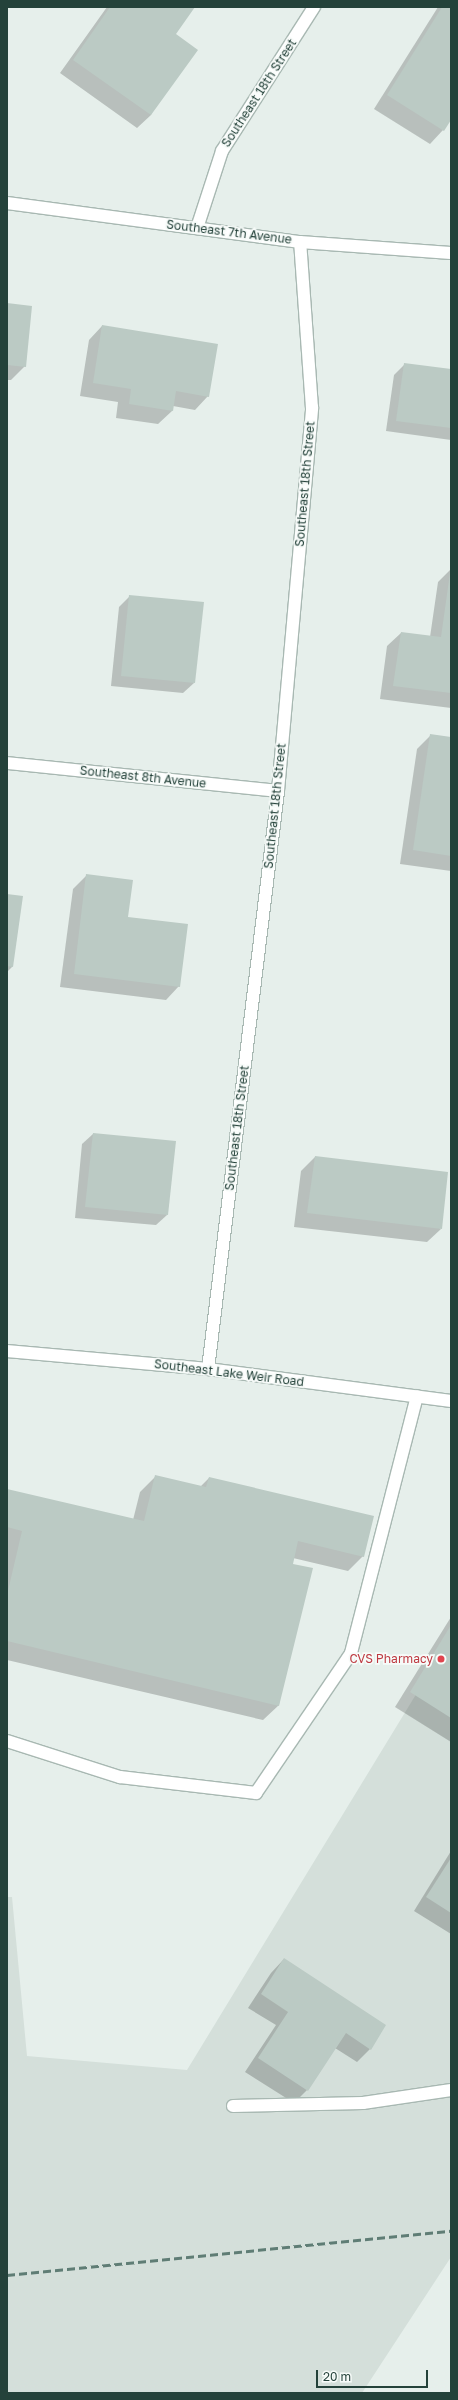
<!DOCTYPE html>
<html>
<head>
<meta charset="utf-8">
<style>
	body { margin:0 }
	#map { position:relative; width:458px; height:2400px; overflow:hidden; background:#e6efeb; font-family:"Golos Text",sans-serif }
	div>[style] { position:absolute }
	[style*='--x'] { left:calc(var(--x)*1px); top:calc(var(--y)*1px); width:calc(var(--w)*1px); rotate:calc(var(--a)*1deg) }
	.built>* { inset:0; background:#d4dfda }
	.shadow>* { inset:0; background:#0003 }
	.building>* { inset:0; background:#bbcac4 }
	.roads { filter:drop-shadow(1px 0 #a8b8b2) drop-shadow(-1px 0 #a8b8b2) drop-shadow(0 1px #a8b8b2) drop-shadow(0 -1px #a8b8b2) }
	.service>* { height:12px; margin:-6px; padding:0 6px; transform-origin:6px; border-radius:6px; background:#fff }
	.minor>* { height:12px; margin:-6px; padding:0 6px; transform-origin:6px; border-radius:6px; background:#fff }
	.secondary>* { height:12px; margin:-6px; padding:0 6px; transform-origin:6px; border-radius:6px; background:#fff }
	.rail>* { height:3px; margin-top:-1.5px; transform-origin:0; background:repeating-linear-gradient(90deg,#5f7d75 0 8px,transparent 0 12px) }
	.dots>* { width:11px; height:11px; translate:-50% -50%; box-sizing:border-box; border:2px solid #f7fbf9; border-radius:50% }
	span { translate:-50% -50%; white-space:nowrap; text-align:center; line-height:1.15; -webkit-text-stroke:3.5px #f7fbf9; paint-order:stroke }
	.street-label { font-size:12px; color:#24423a }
	.health-label { font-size:12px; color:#be3a42 }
	.right { translate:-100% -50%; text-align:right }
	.frame { position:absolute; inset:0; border:8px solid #24423a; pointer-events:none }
	.scale { position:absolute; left:316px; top:2370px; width:112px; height:18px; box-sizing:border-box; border:2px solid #24423a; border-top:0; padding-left:5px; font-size:12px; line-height:14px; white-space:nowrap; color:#24423a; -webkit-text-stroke:3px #f7fbf9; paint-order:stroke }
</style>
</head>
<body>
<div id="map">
	<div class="built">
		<div style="clip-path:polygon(451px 1637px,451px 2257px,362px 2393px,7px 2393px,7px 1897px,12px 1897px,27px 2056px,187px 2070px)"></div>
	</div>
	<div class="shadow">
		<div style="clip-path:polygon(107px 7px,194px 7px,174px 34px,151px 115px,137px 128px,60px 73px)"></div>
		<div style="clip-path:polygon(438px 7px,451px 7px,451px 118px,443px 130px,430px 144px,374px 109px)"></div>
		<div style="clip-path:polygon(7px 304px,25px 366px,11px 380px,7px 380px)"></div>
		<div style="clip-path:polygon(102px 326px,208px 396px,195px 410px,173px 406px,172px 411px,158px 424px,116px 418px,118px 402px,80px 396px,89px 340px)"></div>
		<div style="clip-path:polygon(405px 364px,451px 370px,451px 440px,386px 431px,394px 375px)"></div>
		<div style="clip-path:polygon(451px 569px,451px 708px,380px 699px,387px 646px,401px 633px,430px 637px,438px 582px)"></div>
		<div style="clip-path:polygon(130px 596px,194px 683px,183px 693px,111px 686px,119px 607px)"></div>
		<div style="clip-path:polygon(431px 735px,451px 738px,451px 871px,400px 864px,417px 749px)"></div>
		<div style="clip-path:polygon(87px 875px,127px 918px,179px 986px,166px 1000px,60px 987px,73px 889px)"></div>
		<div style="clip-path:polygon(7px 895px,12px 967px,7px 972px)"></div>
		<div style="clip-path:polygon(93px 1134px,167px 1215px,156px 1225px,75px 1218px,82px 1144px)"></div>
		<div style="clip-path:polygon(315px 1157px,441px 1229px,427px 1242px,294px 1227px,301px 1171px)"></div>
		<div style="clip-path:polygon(155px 1477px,200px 1487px,209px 1478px,363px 1556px,348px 1571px,293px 1558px,279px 1705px,263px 1720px,7px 1660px,7px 1490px,133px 1520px,140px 1492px)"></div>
		<div style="clip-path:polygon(451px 1617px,451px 1742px,395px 1707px)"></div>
		<div style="clip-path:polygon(451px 1851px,451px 1934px,414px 1911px)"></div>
		<div style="clip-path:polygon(284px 1959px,370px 2049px,357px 2062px,335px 2048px,307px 2090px,294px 2103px,245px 2072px,276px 2025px,248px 2008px,271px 1973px)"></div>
	</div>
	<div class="building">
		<div style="clip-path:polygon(110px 7px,195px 7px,176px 34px,198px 50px,151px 115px,73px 60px)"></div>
		<div style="clip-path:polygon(442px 7px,451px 7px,451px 120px,444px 131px,387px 95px)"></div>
		<div style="clip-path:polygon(7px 303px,32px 306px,26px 367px,7px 365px)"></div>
		<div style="clip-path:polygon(102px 325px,218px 344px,209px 397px,176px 391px,173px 411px,129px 404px,131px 389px,93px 383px)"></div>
		<div style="clip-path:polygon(404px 363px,451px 369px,451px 428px,396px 421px)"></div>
		<div style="clip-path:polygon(450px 573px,451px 693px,393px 686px,401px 632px,441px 637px)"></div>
		<div style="clip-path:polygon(129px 595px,204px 602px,195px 683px,121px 676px)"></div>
		<div style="clip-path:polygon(430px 734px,451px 737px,451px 856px,413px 850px)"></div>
		<div style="clip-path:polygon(86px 874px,133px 880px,128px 917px,188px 924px,180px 987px,74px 974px)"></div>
		<div style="clip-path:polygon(7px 894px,23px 896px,13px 967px,7px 966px)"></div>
		<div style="clip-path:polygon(93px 1133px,176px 1141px,168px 1215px,85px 1207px)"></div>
		<div style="clip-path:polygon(315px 1156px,448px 1172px,442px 1229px,307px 1213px)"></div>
		<div style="clip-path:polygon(155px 1475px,206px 1487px,209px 1477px,374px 1516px,364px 1557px,298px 1541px,293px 1564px,313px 1568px,279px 1706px,7px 1641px,7px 1595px,22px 1531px,7px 1527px,7px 1489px,144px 1521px)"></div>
		<div style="clip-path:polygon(451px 1625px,451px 1718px,410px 1692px)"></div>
		<div style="clip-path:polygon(451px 1858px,451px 1913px,426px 1897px)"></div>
		<div style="clip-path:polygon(284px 1958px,386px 2025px,371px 2050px,346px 2033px,308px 2091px,258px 2058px,288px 2012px,261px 1994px)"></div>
	</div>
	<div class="roads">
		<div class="service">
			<div style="--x:7;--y:1741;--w:119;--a:17.7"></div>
			<div style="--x:120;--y:1777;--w:137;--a:6.7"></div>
			<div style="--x:256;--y:1793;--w:169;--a:-55.8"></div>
			<div style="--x:351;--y:1653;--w:265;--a:-75.6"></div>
			<div style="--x:233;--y:2106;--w:130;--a:-1.3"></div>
			<div style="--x:363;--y:2103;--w:89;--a:-8.4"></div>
		</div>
		<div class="minor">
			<div style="--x:7;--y:203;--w:296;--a:7.6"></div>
			<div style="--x:300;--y:242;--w:151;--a:4.2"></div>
			<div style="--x:197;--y:228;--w:81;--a:-72"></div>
			<div style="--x:222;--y:151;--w:171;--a:-57.4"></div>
			<div style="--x:7;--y:763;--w:272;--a:5.9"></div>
			<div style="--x:208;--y:1369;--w:582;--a:-83.09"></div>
			<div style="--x:278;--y:791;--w:385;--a:-84.9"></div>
			<div style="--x:312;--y:408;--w:166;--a:-94.1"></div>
		</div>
		<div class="secondary">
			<div style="--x:7;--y:1351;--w:202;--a:5.1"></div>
			<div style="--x:208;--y:1369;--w:245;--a:7.5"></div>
		</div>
	</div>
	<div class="rail">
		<div style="--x:7;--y:2275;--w:446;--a:-5.7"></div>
	</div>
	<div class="dots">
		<div style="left:441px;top:1659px;background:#e0444e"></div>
	</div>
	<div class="street-label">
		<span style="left:259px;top:93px;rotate:-57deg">Southeast 18th Street</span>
		<span style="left:229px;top:232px;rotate:7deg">Southeast 7th Avenue</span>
		<span style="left:305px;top:484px;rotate:-85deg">Southeast 18th Street</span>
		<span style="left:143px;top:777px;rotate:6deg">Southeast 8th Avenue</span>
		<span style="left:275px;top:806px;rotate:-84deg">Southeast 18th Street</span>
		<span style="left:237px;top:1128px;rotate:-83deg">Southeast 18th Street</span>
		<span style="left:229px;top:1373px;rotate:7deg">Southeast Lake Weir Road</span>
	</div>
	<div class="health-label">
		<span class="right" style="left:433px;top:1659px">CVS Pharmacy</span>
	</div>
	<div class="frame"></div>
	<div class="scale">20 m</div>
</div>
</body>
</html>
